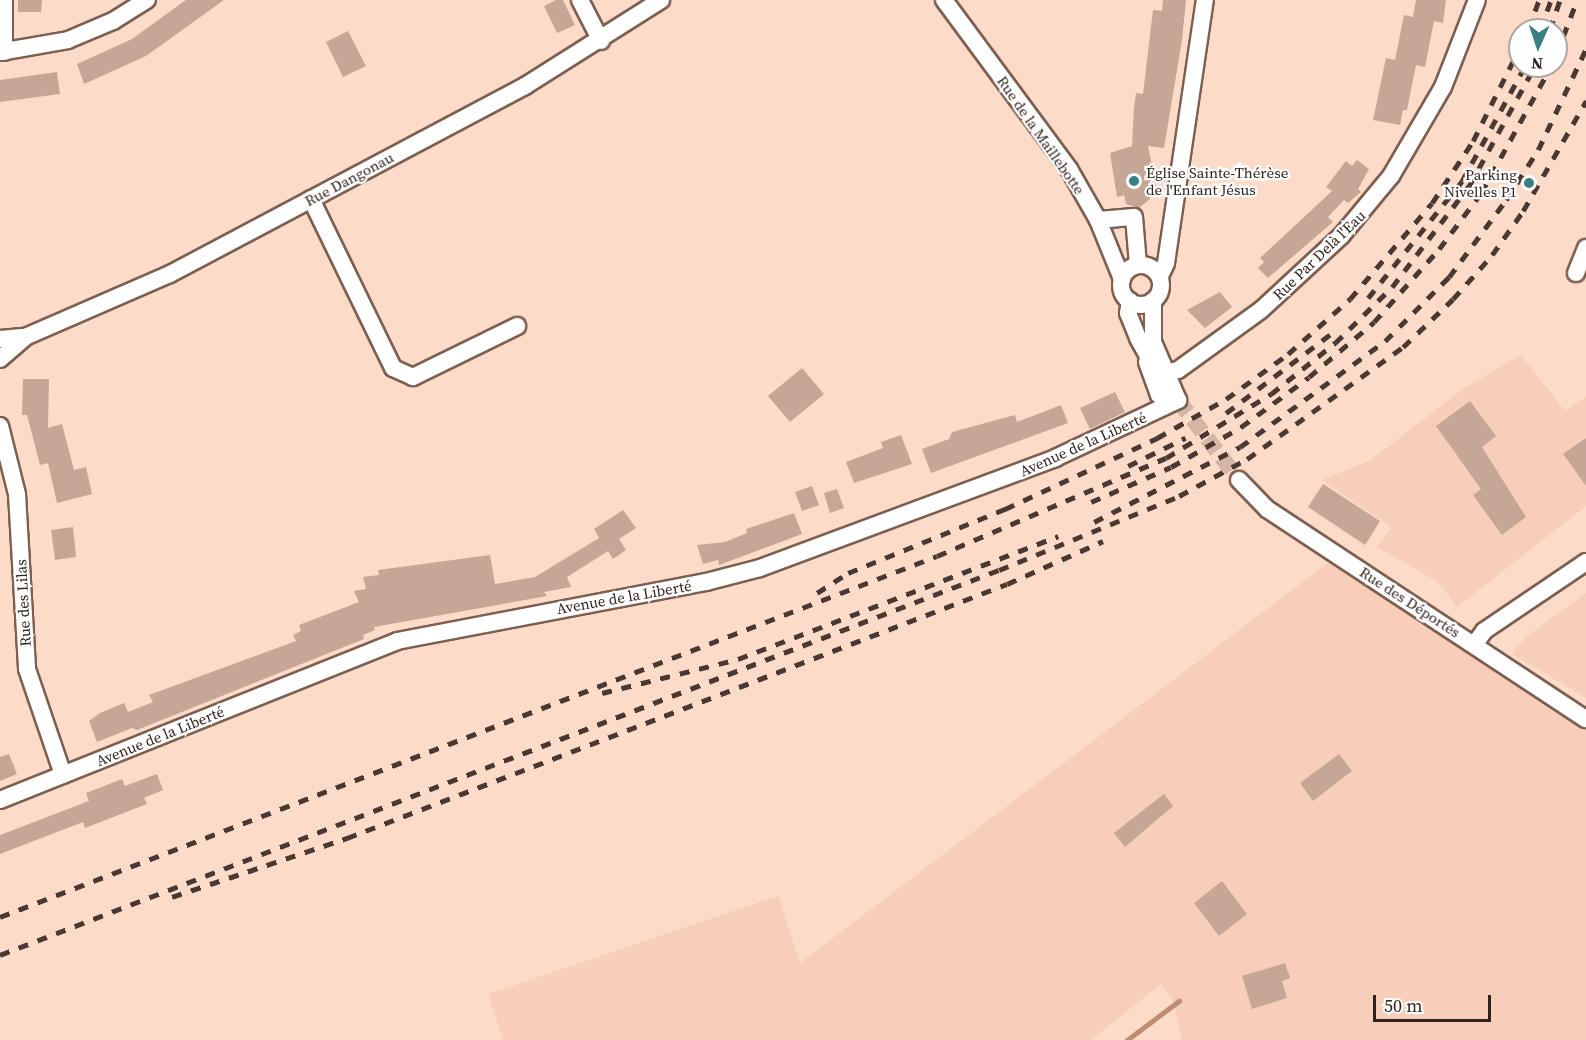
<!DOCTYPE html>
<html>
<head>
<meta charset="utf-8">
<style>
	body { margin:0 }
	#map { position:relative; width:1586px; height:1040px; overflow:hidden; background:#fddbc9; font-family:"Source Serif 4",serif }
	div>[style] { position:absolute }
	[style*='--x'] { left:calc(var(--x)*1px); top:calc(var(--y)*1px); width:calc(var(--w)*1px); rotate:calc(var(--a)*1deg) }
	.built>* { inset:0; background:#f6ceb9 }
	.stream>* { height:4.5px; margin:-2.25px; padding:0 2.25px; transform-origin:2.25px; border-radius:2.25px; background:#bd8c72 }
	.building>* { inset:0; background:#c6a695 }
	.minor-tunnel>* { height:16px; margin-top:-8px; transform-origin:0; background:repeating-linear-gradient(90deg,#d4b6a7 0 16px,transparent 0 24px) }
	.roads { filter:drop-shadow(2px 0 #7c5f50) drop-shadow(-2px 0 #7c5f50) drop-shadow(0 2px #7c5f50) drop-shadow(0 -2px #7c5f50) }
	.minor>* { height:16px; margin:-8px; padding:0 8px; transform-origin:8px; border-radius:8px; background:#fff }
	.minor>.ring { margin:-8px; padding:0; box-sizing:content-box; background:none; border:16px solid #fff; border-radius:50% }
	.rail>* { height:4.5px; margin-top:-2.25px; transform-origin:0; background:repeating-linear-gradient(90deg,#493932 0 10px,transparent 0 20px) }
	.dots>* { width:16px; height:16px; translate:-50% -50%; box-sizing:border-box; border:3px solid #fff; border-radius:50% }
	span { translate:-50% -50%; white-space:nowrap; text-align:center; line-height:1.15; -webkit-text-stroke:4.5px #fff; paint-order:stroke }
	.street-label { font-size:15px; color:#30231d }
	.poi-label { font-size:15px; color:#30231d }
	.left { translate:0 -50%; text-align:left }
	.right { translate:-100% -50%; text-align:right }
	.north { position:absolute; left:1508px; top:18px; width:60px; height:60px; box-sizing:border-box; background:#fff; border:2px solid #aca7a5; border-radius:50%; rotate:183deg; font-size:16px; font-weight:700; line-height:24px; text-align:center; color:#30231d }
	.north::after { content:''; display:block; margin:auto; width:21px; height:27px; background:#388084; clip-path:polygon(50% 0,100% 100%,50% 72%,0 100%) }
	.scale { position:absolute; left:1373px; top:995px; width:118px; height:27px; box-sizing:border-box; border:3px solid #30231d; border-top:0; padding-left:8px; font-size:18px; line-height:21px; white-space:nowrap; color:#30231d; -webkit-text-stroke:4px #fff; paint-order:stroke }
</style>
</head>
<body>
<div id="map">
	<div class="built">
		<div style="clip-path:polygon(1521px 355px,1565px 411px,1586px 397px,1586px 506px,1457px 607px,1438px 582px,1377px 547px,1392px 528px,1322px 480px,1371px 460px,1464px 388px)"></div>
		<div style="clip-path:polygon(1329px 562px,1586px 728px,1586px 1040px,1182px 1040px,1173px 1000px,1161px 984px,1091px 1040px,503px 1040px,488px 994px,778px 896px,800px 963px)"></div>
		<div style="clip-path:polygon(1586px 593px,1586px 698px,1512px 654px,1526px 637px)"></div>
	</div>
	<div class="stream">
		<div style="--x:1127;--y:1040;--w:65;--a:-36.9"></div>
	</div>
	<div class="building">
		<div style="clip-path:polygon(18px 0,42px 0,41px 12px,18px 12px)"></div>
		<div style="clip-path:polygon(186px 0,224px 0,146px 56px,84px 84px,77px 64px,132px 39px)"></div>
		<div style="clip-path:polygon(556px 0,563px 0,575px 25px,557px 33px,544px 6px)"></div>
		<div style="clip-path:polygon(1163px 0,1186px 0,1182px 40px,1164px 148px,1148px 146px,1157px 189px,1149px 191px,1150px 199px,1139px 208px,1126px 204px,1124px 195px,1117px 197px,1110px 153px,1132px 146px,1134px 107px,1136px 93px,1143px 94px,1153px 10px,1162px 11px)"></div>
		<div style="clip-path:polygon(1416px 0,1446px 0,1443px 23px,1434px 21px,1425px 67px,1416px 65px,1407px 110px,1403px 110px,1400px 125px,1373px 120px,1386px 58px,1395px 60px,1404px 15px,1413px 17px)"></div>
		<div style="clip-path:polygon(348px 31px,366px 66px,343px 77px,326px 42px)"></div>
		<div style="clip-path:polygon(57px 72px,60px 94px,0 102px,0 80px)"></div>
		<div style="clip-path:polygon(1357px 160px,1369px 169px,1358px 189px,1361px 192px,1348px 203px,1344px 200px,1328px 217px,1333px 222px,1268px 278px,1258px 268px,1264px 262px,1260px 258px,1332px 191px,1326px 187px,1346px 161px,1352px 166px)"></div>
		<div style="clip-path:polygon(1220px 292px,1232px 307px,1205px 328px,1187px 310px)"></div>
		<div style="clip-path:polygon(802px 368px,824px 394px,790px 422px,768px 396px)"></div>
		<div style="clip-path:polygon(23px 379px,49px 379px,48px 428px,62px 424px,74px 470px,86px 467px,92px 494px,57px 503px,48px 463px,40px 465px,27px 415px,22px 415px)"></div>
		<div style="clip-path:polygon(1115px 392px,1125px 412px,1090px 429px,1080px 408px)"></div>
		<div style="clip-path:polygon(1470px 401px,1496px 436px,1482px 447px,1526px 517px,1502px 535px,1473px 495px,1481px 489px,1436px 426px)"></div>
		<div style="clip-path:polygon(1061px 405px,1068px 423px,931px 473px,922px 449px,949px 439px,952px 432px,1015px 415px,1017px 422px)"></div>
		<div style="clip-path:polygon(901px 435px,912px 464px,854px 483px,846px 462px,883px 448px,881px 442px)"></div>
		<div style="clip-path:polygon(1586px 438px,1586px 486px,1563px 454px)"></div>
		<div style="clip-path:polygon(1323px 484px,1380px 521px,1365px 545px,1308px 507px)"></div>
		<div style="clip-path:polygon(812px 486px,819px 505px,802px 511px,795px 492px)"></div>
		<div style="clip-path:polygon(837px 489px,844px 508px,830px 513px,824px 493px)"></div>
		<div style="clip-path:polygon(623px 510px,636px 528px,619px 539px,626px 550px,613px 559px,608px 551px,567px 577px,571px 587px,544px 592px,547px 596px,374px 627px,375px 630px,363px 635px,364px 639px,137px 730px,132px 728px,97px 742px,89px 721px,100px 713px,124px 703px,128px 712px,153px 702px,149px 695px,296px 641px,293px 635px,301px 631px,299px 625px,359px 602px,354px 591px,366px 589px,363px 577px,379px 575px,378px 570px,490px 555px,495px 584px,535px 577px,599px 538px,594px 529px)"></div>
		<div style="clip-path:polygon(794px 513px,802px 534px,719px 565px,718px 560px,703px 564px,697px 545px,725px 542px,747px 533px,746px 529px)"></div>
		<div style="clip-path:polygon(73px 527px,76px 557px,55px 560px,51px 530px)"></div>
		<div style="clip-path:polygon(9px 754px,17px 774px,0 781px,0 757px)"></div>
		<div style="clip-path:polygon(1339px 754px,1352px 771px,1313px 801px,1300px 783px)"></div>
		<div style="clip-path:polygon(157px 774px,163px 790px,144px 798px,147px 804px,85px 828px,83px 822px,0 854px,0 835px,89px 801px,86px 793px,122px 779px,125px 786px)"></div>
		<div style="clip-path:polygon(1164px 794px,1173px 806px,1125px 847px,1114px 833px)"></div>
		<div style="clip-path:polygon(1222px 881px,1247px 914px,1219px 936px,1194px 903px)"></div>
		<div style="clip-path:polygon(1285px 963px,1290px 978px,1282px 981px,1287px 998px,1252px 1009px,1242px 976px)"></div>
	</div>
	<div class="minor-tunnel">
		<div style="--x:1178;--y:400;--w:101;--a:52.7"></div>
	</div>
	<div class="roads">
		<div class="minor">
			<div style="--x:4;--y:0;--w:52;--a:90"></div>
			<div style="--x:580;--y:0;--w:46;--a:62.9"></div>
			<div style="--x:944;--y:0;--w:210;--a:53.5"></div>
			<div style="--x:1069;--y:169;--w:59;--a:60.4"></div>
			<div style="--x:1098;--y:220;--w:64;--a:67.9"></div>
			<div style="--x:0;--y:52;--w:69;--a:-10"></div>
			<div style="--x:68;--y:40;--w:49;--a:-22.9"></div>
			<div style="--x:113;--y:21;--w:40;--a:-32"></div>
			<div style="--x:311;--y:199;--w:188;--a:64.1"></div>
			<div style="--x:393;--y:368;--w:22;--a:24"></div>
			<div style="--x:413;--y:377;--w:116;--a:-26.1"></div>
			<div style="--x:1098;--y:220;--w:36;--a:-5"></div>
			<div style="--x:1134;--y:217;--w:48;--a:85.2"></div>
			<div class="ring" style="left:1121px;top:265px;width:24px;height:24px"></div>
			<div style="--x:1576;--y:273;--w:27;--a:-68"></div>
			<div style="--x:1160;--y:276;--w:14;--a:-65"></div>
			<div style="--x:1166;--y:263;--w:266;--a:-81.6"></div>
			<div style="--x:1130;--y:301;--w:12;--a:99"></div>
			<div style="--x:1128;--y:313;--w:27;--a:68"></div>
			<div style="--x:1138;--y:338;--w:39;--a:61"></div>
			<div style="--x:1157;--y:372;--w:8;--a:7"></div>
			<div style="--x:1165;--y:373;--w:13;--a:-13"></div>
			<div style="--x:1178;--y:370;--w:102;--a:-35.9"></div>
			<div style="--x:1261;--y:310;--w:110;--a:-42.8"></div>
			<div style="--x:1342;--y:235;--w:77;--a:-50.3"></div>
			<div style="--x:1391;--y:176;--w:103;--a:-59.7"></div>
			<div style="--x:1443;--y:87;--w:93;--a:-68.7"></div>
			<div style="--x:1153;--y:301;--w:41;--a:90"></div>
			<div style="--x:1153;--y:342;--w:63;--a:66.7"></div>
			<div style="--x:0;--y:339;--w:25;--a:-5"></div>
			<div style="--x:0;--y:359;--w:33;--a:-41"></div>
			<div style="--x:25;--y:337;--w:158;--a:-23.5"></div>
			<div style="--x:170;--y:274;--w:402;--a:-27.9"></div>
			<div style="--x:525;--y:86;--w:161;--a:-32.3"></div>
			<div style="--x:1147;--y:362;--w:35;--a:70"></div>
			<div style="--x:1159;--y:395;--w:20;--a:15"></div>
			<div style="--x:0;--y:426;--w:70;--a:76"></div>
			<div style="--x:17;--y:494;--w:175;--a:86.7"></div>
			<div style="--x:27;--y:669;--w:112;--a:71.2"></div>
			<div style="--x:1239;--y:480;--w:40;--a:46"></div>
			<div style="--x:1267;--y:509;--w:382;--a:33.4"></div>
			<div style="--x:1474;--y:645;--w:17;--a:-54"></div>
			<div style="--x:1484;--y:631;--w:123;--a:-34.1"></div>
			<div style="--x:0;--y:800;--w:428;--a:-21.8"></div>
			<div style="--x:397;--y:641;--w:315;--a:-10.8"></div>
			<div style="--x:706;--y:582;--w:56;--a:-14.5"></div>
			<div style="--x:760;--y:568;--w:315;--a:-20.4"></div>
			<div style="--x:1055;--y:458;--w:136;--a:-25.2"></div>
		</div>
	</div>
	<div class="rail">
		<div style="--x:1528;--y:30;--w:32;--a:-70"></div>
		<div style="--x:1540;--y:30;--w:32;--a:-70"></div>
		<div style="--x:1550;--y:30;--w:32;--a:-72"></div>
		<div style="--x:1556;--y:55;--w:59;--a:-69.1"></div>
		<div style="--x:1368;--y:298;--w:150;--a:-51.2"></div>
		<div style="--x:1462;--y:181;--w:131;--a:-61.3"></div>
		<div style="--x:1226;--y:413;--w:131;--a:-37"></div>
		<div style="--x:1128;--y:466;--w:64;--a:-26.2"></div>
		<div style="--x:1091;--y:502;--w:87;--a:-23.6"></div>
		<div style="--x:1171;--y:467;--w:81;--a:-29.7"></div>
		<div style="--x:1241;--y:427;--w:84;--a:-36.3"></div>
		<div style="--x:1309;--y:377;--w:85;--a:-40.2"></div>
		<div style="--x:1374;--y:322;--w:98;--a:-48.3"></div>
		<div style="--x:1439;--y:249;--w:70;--a:-53.1"></div>
		<div style="--x:1481;--y:193;--w:145;--a:-61.1"></div>
		<div style="--x:1094;--y:522;--w:164;--a:-27.2"></div>
		<div style="--x:1240;--y:447;--w:180;--a:-36.2"></div>
		<div style="--x:1385;--y:341;--w:91;--a:-45"></div>
		<div style="--x:1449;--y:277;--w:96;--a:-53.5"></div>
		<div style="--x:1506;--y:200;--w:59;--a:-57.4"></div>
		<div style="--x:1538;--y:150;--w:112;--a:-64.6"></div>
		<div style="--x:817;--y:593;--w:37;--a:-33"></div>
		<div style="--x:848;--y:573;--w:170;--a:-22.2"></div>
		<div style="--x:1005;--y:509;--w:168;--a:-25"></div>
		<div style="--x:1157;--y:438;--w:79;--a:-29.5"></div>
		<div style="--x:1226;--y:399;--w:77;--a:-36"></div>
		<div style="--x:1288;--y:354;--w:83;--a:-41.6"></div>
		<div style="--x:1350;--y:299;--w:126;--a:-49.5"></div>
		<div style="--x:1432;--y:203;--w:74;--a:-56.5"></div>
		<div style="--x:1473;--y:141;--w:105;--a:-63.4"></div>
		<div style="--x:602;--y:693;--w:140;--a:-14"></div>
		<div style="--x:738;--y:659;--w:343;--a:-21"></div>
		<div style="--x:172;--y:897;--w:185;--a:-18.6"></div>
		<div style="--x:347;--y:838;--w:707;--a:-21.05"></div>
		<div style="--x:1007;--y:584;--w:105;--a:-24.1"></div>
		<div style="--x:0;--y:917;--w:1004;--a:-21.07"></div>
		<div style="--x:937;--y:556;--w:249;--a:-23.2"></div>
		<div style="--x:1166;--y:458;--w:123;--a:-31.4"></div>
		<div style="--x:1271;--y:394;--w:82;--a:-38.6"></div>
		<div style="--x:1335;--y:343;--w:80;--a:-44.5"></div>
		<div style="--x:1392;--y:287;--w:127;--a:-52.7"></div>
		<div style="--x:1469;--y:186;--w:137;--a:-61.2"></div>
		<div style="--x:0;--y:955;--w:1071;--a:-21.08"></div>
		<div style="--x:999;--y:570;--w:195;--a:-22.3"></div>
		<div style="--x:1179;--y:496;--w:77;--a:-28.6"></div>
		<div style="--x:1247;--y:459;--w:192;--a:-35.7"></div>
		<div style="--x:1403;--y:347;--w:69;--a:-43.8"></div>
		<div style="--x:1453;--y:299;--w:59;--a:-48.4"></div>
		<div style="--x:1492;--y:255;--w:54;--a:-54.8"></div>
		<div style="--x:1523;--y:211;--w:127;--a:-60.2"></div>
	</div>
	<div class="dots">
		<div style="left:1134px;top:181px;background:#388084"></div>
		<div style="left:1529px;top:183px;background:#388084"></div>
	</div>
	<div class="street-label">
		<span style="left:1041px;top:135px;rotate:55deg">Rue de la Maillebotte</span>
		<span style="left:349px;top:179px;rotate:-28deg">Rue Dangonau</span>
		<span style="left:1319px;top:255px;rotate:-44deg">Rue Par Delà l'Eau</span>
		<span style="left:1083px;top:444px;rotate:-24deg">Avenue de la Liberté</span>
		<span style="left:624px;top:597px;rotate:-10deg">Avenue de la Liberté</span>
		<span style="left:1410px;top:602px;rotate:33deg">Rue des Déportés</span>
		<span style="left:23px;top:603px;rotate:-93deg">Rue des Lilas</span>
		<span style="left:160px;top:736px;rotate:-22deg">Avenue de la Liberté</span>
	</div>
	<div class="poi-label">
		<span class="left" style="left:1146px;top:181px">Église Sainte-Thérèse<br>de l'Enfant Jésus</span>
		<span class="right" style="left:1517px;top:183px">Parking<br>Nivelles P1</span>
	</div>
	<div class="north">N</div>
	<div class="scale">50 m</div>
</div>
</body>
</html>
